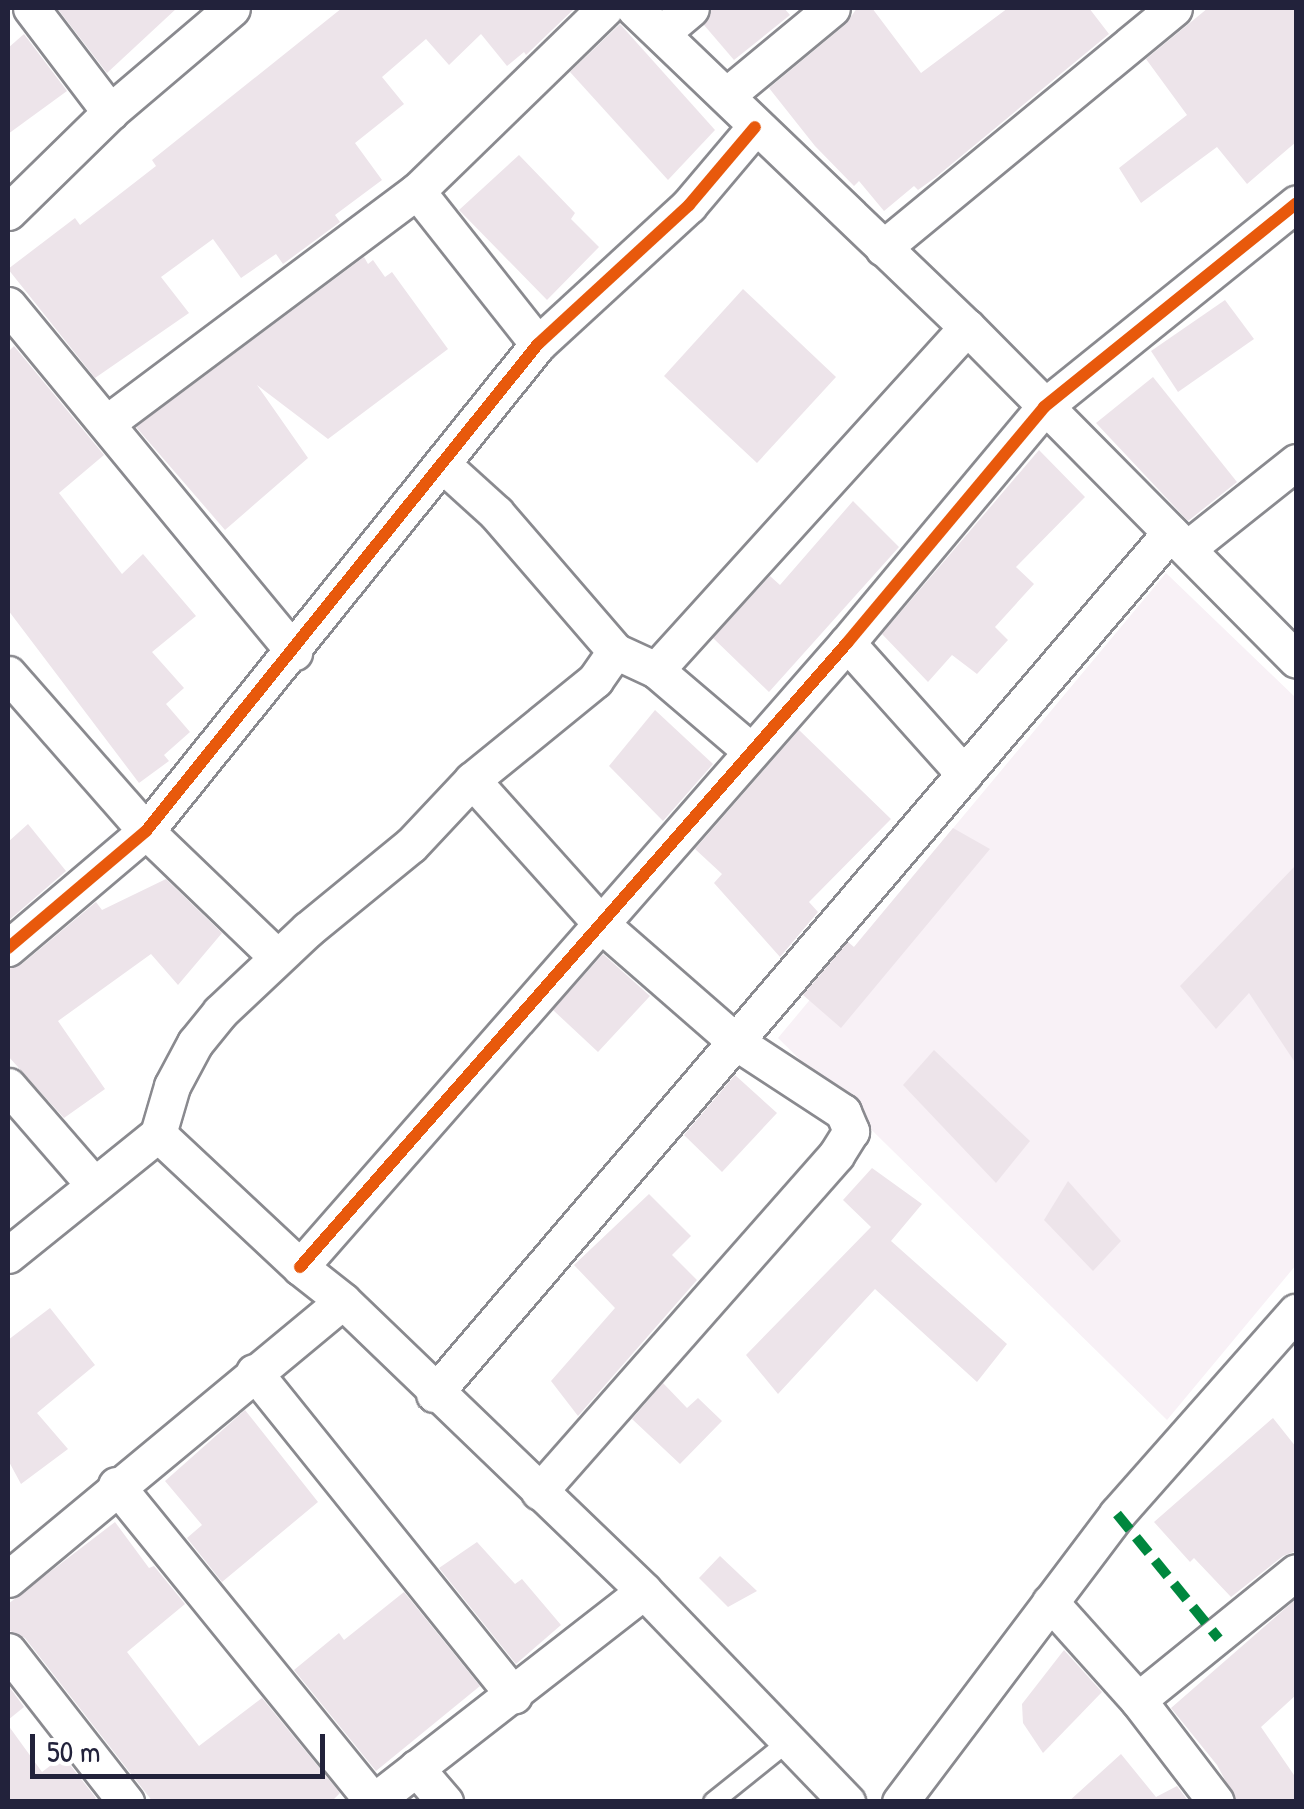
<!DOCTYPE html>
<html>
<head>
<meta charset="utf-8">
<style>
	body { margin:0 }
	#map { position:relative; width:1304px; height:1809px; overflow:hidden; background:#fff; font-family:"Patrick Hand",sans-serif }
	div>[style] { position:absolute }
	[style*='--x'] { left:calc(var(--x)*1px); top:calc(var(--y)*1px); width:calc(var(--w)*1px); rotate:calc(var(--a)*1deg) }
	.built>* { inset:0; background:#f8f1f6 }
	.building>* { inset:0; background:#ede4ea }
	.roads { filter:drop-shadow(2px 0 #8a8a8f) drop-shadow(-2px 0 #8a8a8f) drop-shadow(0 2px #8a8a8f) drop-shadow(0 -2px #8a8a8f) }
	.lane>* { height:18px; margin:-9px; padding:0 9px; transform-origin:9px; border-radius:9px; background:#fff }
	.street>* { height:35px; margin:-17.5px; padding:0 17.5px; transform-origin:17.5px; border-radius:17.5px; background:#fff }
	.quiet>* { height:10px; margin-top:-5px; transform-origin:0; background:repeating-linear-gradient(90deg,#00873e 0 20px,transparent 0 30px) }
	.cycleway>* { height:12px; margin:-6px; padding:0 6px; transform-origin:6px; border-radius:6px; background:#e8590c }
	span { translate:-50% -50%; white-space:nowrap; text-align:center; line-height:1.15; -webkit-text-stroke:9px #fff; paint-order:stroke }
	.frame { position:absolute; inset:0; border:10px solid #22223b; pointer-events:none }
	.scale { position:absolute; left:30px; top:1734px; width:295px; height:45px; box-sizing:border-box; border:5px solid #22223b; border-top:0; padding-left:12px; font-size:30px; line-height:35px; white-space:nowrap; color:#22223b; -webkit-text-stroke:8px #fff; paint-order:stroke }
</style>
</head>
<body>
<div id="map">
	<div class="built">
		<div style="clip-path:polygon(1166px 573px,1296px 698px,1296px 1265px,1167px 1420px,778px 1038px)"></div>
	</div>
	<div class="building">
		<div style="clip-path:polygon(57px 8px,177px 8px,107px 73px)"></div>
		<div style="clip-path:polygon(342px 8px,575px 8px,526px 55px,524px 52px,507px 66px,481px 34px,449px 65px,426px 39px,382px 77px,404px 104px,355px 143px,382px 180px,335px 215px,340px 222px,283px 264px,276px 254px,241px 278px,213px 239px,161px 277px,189px 313px,95px 378px,8px 269px,75px 218px,80px 225px,156px 166px,152px 160px)"></div>
		<div style="clip-path:polygon(712px 8px,784px 8px,790px 15px,734px 60px,704px 25px)"></div>
		<div style="clip-path:polygon(857px 8px,872px 8px,921px 73px,1008px 8px,1089px 8px,1109px 34px,936px 177px,918px 190px,914px 186px,884px 211px,859px 181px,854px 186px,815px 146px,769px 88px,846px 24px)"></div>
		<div style="clip-path:polygon(1208px 8px,1296px 8px,1296px 142px,1247px 184px,1217px 147px,1141px 203px,1119px 168px,1187px 115px,1146px 59px)"></div>
		<div style="clip-path:polygon(620px 24px,715px 130px,668px 180px,570px 72px)"></div>
		<div style="clip-path:polygon(24px 34px,67px 91px,8px 134px,8px 48px)"></div>
		<div style="clip-path:polygon(519px 155px,575px 213px,571px 219px,599px 247px,547px 300px,459px 210px)"></div>
		<div style="clip-path:polygon(364px 257px,368px 264px,373px 260px,385px 277px,392px 272px,448px 349px,328px 439px,257px 385px,308px 458px,225px 530px,136px 427px)"></div>
		<div style="clip-path:polygon(743px 289px,836px 377px,757px 463px,664px 376px)"></div>
		<div style="clip-path:polygon(1225px 300px,1254px 339px,1178px 392px,1151px 351px)"></div>
		<div style="clip-path:polygon(14px 346px,104px 455px,59px 493px,122px 574px,143px 554px,196px 616px,152px 652px,184px 688px,166px 704px,190px 732px,164px 755px,169px 761px,139px 783px,8px 610px,8px 352px)"></div>
		<div style="clip-path:polygon(1153px 377px,1237px 482px,1188px 521px,1096px 423px)"></div>
		<div style="clip-path:polygon(1039px 450px,1085px 497px,1016px 567px,1034px 584px,995px 627px,1008px 640px,977px 674px,952px 655px,928px 682px,882px 634px)"></div>
		<div style="clip-path:polygon(853px 501px,899px 547px,769px 692px,713px 638px,770px 576px,780px 585px)"></div>
		<div style="clip-path:polygon(655px 710px,713px 764px,663px 821px,609px 766px)"></div>
		<div style="clip-path:polygon(799px 730px,891px 819px,809px 902px,818px 912px,780px 957px,714px 883px,722px 874px,695px 849px)"></div>
		<div style="clip-path:polygon(28px 824px,66px 871px,8px 921px,8px 842px)"></div>
		<div style="clip-path:polygon(953px 828px,990px 849px,841px 1028px,803px 995px,848px 942px,854px 947px)"></div>
		<div style="clip-path:polygon(1296px 865px,1296px 1064px,1249px 993px,1216px 1029px,1180px 986px)"></div>
		<div style="clip-path:polygon(166px 879px,222px 933px,178px 985px,151px 954px,58px 1021px,105px 1089px,64px 1118px,8px 1056px,8px 969px,22px 964px,96px 902px,102px 910px)"></div>
		<div style="clip-path:polygon(603px 954px,650px 996px,598px 1052px,553px 1010px)"></div>
		<div style="clip-path:polygon(934px 1050px,1030px 1141px,996px 1183px,903px 1085px)"></div>
		<div style="clip-path:polygon(735px 1075px,777px 1113px,722px 1172px,684px 1135px)"></div>
		<div style="clip-path:polygon(872px 1168px,922px 1204px,891px 1241px,1007px 1344px,977px 1382px,875px 1289px,778px 1394px,746px 1355px,871px 1227px,843px 1200px)"></div>
		<div style="clip-path:polygon(1068px 1181px,1121px 1241px,1093px 1271px,1044px 1220px)"></div>
		<div style="clip-path:polygon(649px 1194px,691px 1236px,672px 1255px,697px 1280px,578px 1416px,551px 1381px,615px 1308px,574px 1265px)"></div>
		<div style="clip-path:polygon(50px 1308px,95px 1365px,37px 1413px,68px 1449px,21px 1484px,8px 1460px,8px 1340px)"></div>
		<div style="clip-path:polygon(663px 1383px,687px 1408px,698px 1398px,722px 1421px,680px 1464px,632px 1419px)"></div>
		<div style="clip-path:polygon(245px 1410px,318px 1502px,222px 1582px,187px 1538px,202px 1525px,165px 1481px)"></div>
		<div style="clip-path:polygon(1273px 1418px,1296px 1447px,1296px 1551px,1283px 1556px,1231px 1597px,1194px 1558px,1190px 1562px,1154px 1522px)"></div>
		<div style="clip-path:polygon(115px 1522px,149px 1568px,154px 1566px,185px 1604px,127px 1652px,199px 1746px,262px 1698px,340px 1793px,331px 1802px,153px 1802px,25px 1638px,8px 1630px,8px 1604px)"></div>
		<div style="clip-path:polygon(477px 1542px,515px 1584px,522px 1579px,561px 1625px,516px 1664px,439px 1568px)"></div>
		<div style="clip-path:polygon(720px 1556px,757px 1591px,728px 1607px,699px 1578px)"></div>
		<div style="clip-path:polygon(404px 1592px,480px 1686px,376px 1771px,294px 1670px,339px 1633px,344px 1640px)"></div>
		<div style="clip-path:polygon(1296px 1599px,1296px 1695px,1261px 1727px,1296px 1778px,1296px 1802px,1237px 1802px,1217px 1765px,1171px 1708px)"></div>
		<div style="clip-path:polygon(1064px 1650px,1102px 1692px,1043px 1753px,1023px 1723px,1022px 1704px)"></div>
		<div style="clip-path:polygon(8px 1685px,24px 1707px,8px 1720px)"></div>
		<div style="clip-path:polygon(8px 1725px,42px 1772px,63px 1756px,96px 1798px,91px 1802px,8px 1802px)"></div>
		<div style="clip-path:polygon(1121px 1754px,1156px 1797px,1177px 1786px,1189px 1802px,1068px 1802px)"></div>
	</div>
	<div class="roads">
		<div class="lane">
			<div style="--x:713;--y:1802;--w:96;--a:-38.7"></div>
		</div>
		<div class="street">
			<div style="--x:31;--y:8;--w:131;--a:52.8"></div>
			<div style="--x:634;--y:8;--w:461;--a:43.8"></div>
			<div style="--x:967;--y:327;--w:468;--a:45.3"></div>
			<div style="--x:664;--y:31;--w:35;--a:-40"></div>
			<div style="--x:727;--y:95;--w:136;--a:-39.6"></div>
			<div style="--x:417;--y:191;--w:195;--a:51.7"></div>
			<div style="--x:8;--y:212;--w:143;--a:-44.4"></div>
			<div style="--x:110;--y:112;--w:160;--a:-40.4"></div>
			<div style="--x:883;--y:248;--w:377;--a:-39.5"></div>
			<div style="--x:8;--y:305;--w:450;--a:50.5"></div>
			<div style="--x:108;--y:422;--w:386;--a:-36.8"></div>
			<div style="--x:417;--y:191;--w:262;--a:-44.2"></div>
			<div style="--x:442;--y:464;--w:73;--a:42.2"></div>
			<div style="--x:496;--y:513;--w:182;--a:49.2"></div>
			<div style="--x:615;--y:651;--w:45;--a:24.9"></div>
			<div style="--x:656;--y:670;--w:463;--a:-47.8"></div>
			<div style="--x:1188;--y:548;--w:138;--a:-38.5"></div>
			<div style="--x:847;--y:643;--w:176;--a:48.2"></div>
			<div style="--x:656;--y:670;--w:125;--a:40.5"></div>
			<div style="--x:8;--y:674;--w:209;--a:48.7"></div>
			<div style="--x:146;--y:831;--w:182;--a:43.9"></div>
			<div style="--x:472;--y:780;--w:195;--a:48.1"></div>
			<div style="--x:602;--y:925;--w:178;--a:41.1"></div>
			<div style="--x:736;--y:1042;--w:128;--a:33.2"></div>
			<div style="--x:843;--y:1112;--w:21;--a:67"></div>
			<div style="--x:851;--y:1131;--w:28;--a:122"></div>
			<div style="--x:836;--y:1155;--w:449;--a:131.4"></div>
			<div style="--x:8;--y:948;--w:181;--a:-40.3"></div>
			<div style="--x:146;--y:831;--w:625;--a:-51.17"></div>
			<div style="--x:538;--y:344;--w:205;--a:-42.6"></div>
			<div style="--x:689;--y:205;--w:102;--a:-49.8"></div>
			<div style="--x:8;--y:1086;--w:131;--a:49"></div>
			<div style="--x:158;--y:1134;--w:195;--a:43.1"></div>
			<div style="--x:300;--y:1267;--w:55;--a:38.3"></div>
			<div style="--x:343;--y:1301;--w:418;--a:43.9"></div>
			<div style="--x:644;--y:1591;--w:293;--a:46.1"></div>
			<div style="--x:8;--y:1255;--w:193;--a:-38.9"></div>
			<div style="--x:158;--y:1134;--w:50;--a:-73.7"></div>
			<div style="--x:172;--y:1086;--w:49;--a:-61.9"></div>
			<div style="--x:195;--y:1043;--w:40;--a:-51"></div>
			<div style="--x:220;--y:1012;--w:120;--a:-43.3"></div>
			<div style="--x:307;--y:930;--w:134;--a:-39.3"></div>
			<div style="--x:411;--y:845;--w:89;--a:-46.8"></div>
			<div style="--x:472;--y:780;--w:159;--a:-39.1"></div>
			<div style="--x:595;--y:680;--w:35;--a:-55"></div>
			<div style="--x:300;--y:1267;--w:830;--a:-48.76"></div>
			<div style="--x:847;--y:643;--w:307;--a:-50.1"></div>
			<div style="--x:1044;--y:407;--w:324;--a:-38.9"></div>
			<div style="--x:254;--y:1372;--w:415;--a:51.2"></div>
			<div style="--x:434;--y:1394;--w:1133;--a:-49.48"></div>
			<div style="--x:116;--y:1485;--w:407;--a:50.9"></div>
			<div style="--x:8;--y:1579;--w:435;--a:-39.7"></div>
			<div style="--x:1050;--y:1602;--w:132;--a:48.1"></div>
			<div style="--x:1138;--y:1700;--w:128;--a:52.6"></div>
			<div style="--x:8;--y:1651;--w:192;--a:52"></div>
			<div style="--x:1138;--y:1700;--w:203;--a:-39"></div>
			<div style="--x:416;--y:1768;--w:45;--a:49.5"></div>
			<div style="--x:373;--y:1802;--w:343;--a:-37.9"></div>
			<div style="--x:900;--y:1802;--w:361;--a:-53"></div>
			<div style="--x:1117;--y:1514;--w:270;--a:-48.5"></div>
		</div>
	</div>
	<div class="quiet">
		<div style="--x:1117;--y:1514;--w:161;--a:50.8"></div>
	</div>
	<div class="cycleway">
		<div style="--x:8;--y:948;--w:181;--a:-40.3"></div>
		<div style="--x:146;--y:831;--w:625;--a:-51.17"></div>
		<div style="--x:538;--y:344;--w:205;--a:-42.6"></div>
		<div style="--x:689;--y:205;--w:102;--a:-49.8"></div>
		<div style="--x:300;--y:1267;--w:830;--a:-48.76"></div>
		<div style="--x:847;--y:643;--w:307;--a:-50.1"></div>
		<div style="--x:1044;--y:407;--w:324;--a:-38.9"></div>
	</div>
	<div class="frame"></div>
	<div class="scale">50 m</div>
</div>
</body>
</html>
